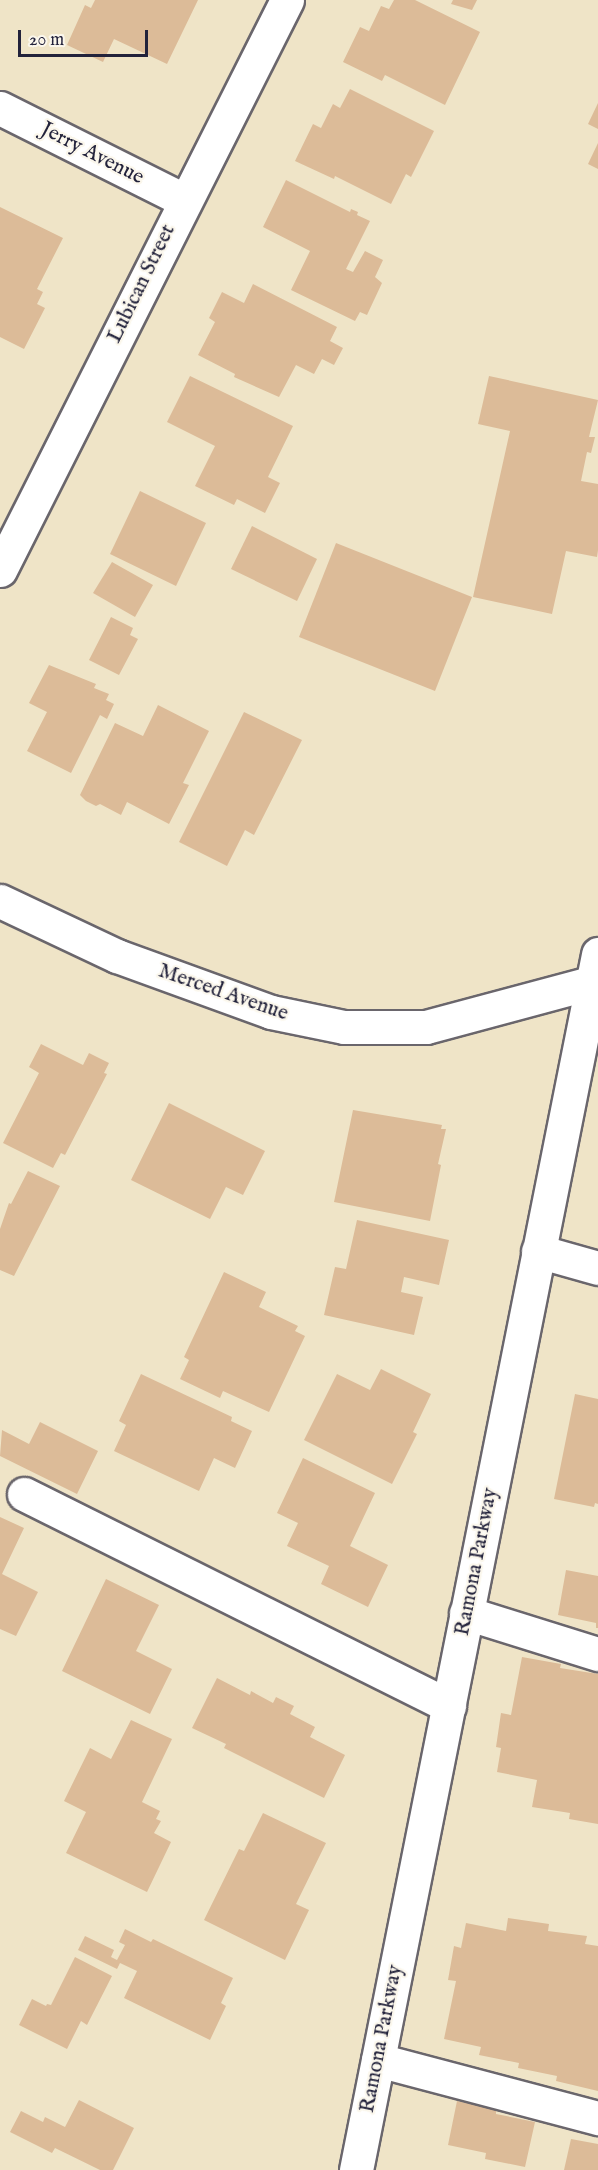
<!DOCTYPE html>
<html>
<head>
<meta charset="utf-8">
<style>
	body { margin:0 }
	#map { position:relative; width:598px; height:2170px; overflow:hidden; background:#efe4c7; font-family:"IM FELL English",serif }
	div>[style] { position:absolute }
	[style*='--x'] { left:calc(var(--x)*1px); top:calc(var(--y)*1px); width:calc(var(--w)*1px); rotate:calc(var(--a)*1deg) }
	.building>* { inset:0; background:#dcbb98 }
	.roads { filter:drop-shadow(2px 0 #6a666c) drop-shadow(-2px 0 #6a666c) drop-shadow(0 2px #6a666c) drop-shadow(0 -2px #6a666c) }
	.minor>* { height:33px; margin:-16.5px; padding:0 16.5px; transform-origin:16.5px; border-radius:16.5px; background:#fff }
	span { translate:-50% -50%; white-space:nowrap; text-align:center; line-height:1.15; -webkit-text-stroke:4.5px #fbf7ec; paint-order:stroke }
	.street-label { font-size:21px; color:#22223b }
	.scale { position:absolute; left:18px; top:30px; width:130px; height:27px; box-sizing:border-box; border:3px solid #22223b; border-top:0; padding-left:8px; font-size:18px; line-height:21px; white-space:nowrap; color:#22223b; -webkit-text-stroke:4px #fbf7ec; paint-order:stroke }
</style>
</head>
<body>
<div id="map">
	<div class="building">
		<div style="clip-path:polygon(95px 0,198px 0,167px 64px,114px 39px,103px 62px,67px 45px,85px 5px,91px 8px)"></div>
		<div style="clip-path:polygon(394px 0,415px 0,480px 32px,445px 105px,385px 75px,382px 81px,343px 62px,360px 27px,369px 31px,381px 6px,389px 9px)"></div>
		<div style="clip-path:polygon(453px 0,477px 0,472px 10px,451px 4px)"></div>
		<div style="clip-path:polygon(350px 89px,434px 131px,411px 177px,406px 174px,391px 204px,335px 176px,334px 179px,295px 161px,313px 124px,321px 128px,333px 104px,340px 108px)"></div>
		<div style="clip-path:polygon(598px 103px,598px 129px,588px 124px)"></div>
		<div style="clip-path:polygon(598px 143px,598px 169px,588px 164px)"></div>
		<div style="clip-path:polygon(286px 180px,350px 212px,351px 209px,358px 212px,357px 215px,370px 221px,346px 269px,353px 272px,365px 251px,383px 260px,375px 277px,382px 283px,367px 315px,360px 312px,355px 321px,291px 290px,310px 251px,263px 227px)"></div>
		<div style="clip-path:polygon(0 207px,63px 238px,37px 289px,43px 292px,37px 304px,45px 308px,24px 349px,0 337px)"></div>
		<div style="clip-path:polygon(253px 284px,337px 327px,330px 341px,343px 348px,334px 365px,322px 359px,314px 374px,296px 365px,279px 397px,234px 377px,235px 374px,198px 355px,215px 322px,209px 318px,222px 292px,244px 303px)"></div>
		<div style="clip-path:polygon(190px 376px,293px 426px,268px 477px,280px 483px,265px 513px,237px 499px,234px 505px,195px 486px,215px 446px,167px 422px)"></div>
		<div style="clip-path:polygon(489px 376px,598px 400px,589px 437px,595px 437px,591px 453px,587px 452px,581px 481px,598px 484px,598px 550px,597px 557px,566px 551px,552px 614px,473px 597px,510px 431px,478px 424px)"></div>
		<div style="clip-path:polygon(140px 491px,206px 523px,176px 586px,110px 554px)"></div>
		<div style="clip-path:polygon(252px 526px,317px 559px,297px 601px,231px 569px)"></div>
		<div style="clip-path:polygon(336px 543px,472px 597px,435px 691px,299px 637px)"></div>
		<div style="clip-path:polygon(112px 562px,153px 585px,135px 617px,93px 593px)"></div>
		<div style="clip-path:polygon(111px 617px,133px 628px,130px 635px,138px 639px,119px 675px,89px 660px)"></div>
		<div style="clip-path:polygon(49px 665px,96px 684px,94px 688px,109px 694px,106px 700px,114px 704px,107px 719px,100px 715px,71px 773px,27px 751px,47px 712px,29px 703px)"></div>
		<div style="clip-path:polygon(158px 705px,209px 731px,183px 783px,189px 785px,169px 824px,127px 802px,121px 815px,100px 804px,96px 806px,86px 801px,80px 795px,115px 723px,143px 736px)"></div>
		<div style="clip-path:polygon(244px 712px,302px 740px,254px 835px,245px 830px,227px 866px,179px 842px)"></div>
		<div style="clip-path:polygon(41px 1044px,83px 1065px,89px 1053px,109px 1063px,104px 1073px,107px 1074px,65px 1155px,61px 1153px,53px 1168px,3px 1143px,39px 1073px,29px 1067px)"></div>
		<div style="clip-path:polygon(169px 1103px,265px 1151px,243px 1195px,226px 1187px,210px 1219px,131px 1180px)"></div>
		<div style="clip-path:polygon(353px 1110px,442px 1125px,441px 1129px,446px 1129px,438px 1164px,441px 1165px,430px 1221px,334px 1202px)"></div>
		<div style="clip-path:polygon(28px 1171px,60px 1186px,14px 1276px,0 1270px,0 1229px,9px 1203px,11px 1204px)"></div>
		<div style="clip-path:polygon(357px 1220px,449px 1240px,439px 1285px,404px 1277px,401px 1292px,423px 1297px,414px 1335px,324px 1315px,335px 1267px,346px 1269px)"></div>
		<div style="clip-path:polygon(224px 1272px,266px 1292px,259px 1307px,298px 1326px,295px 1331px,305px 1336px,269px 1412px,223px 1391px,220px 1398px,180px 1379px,189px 1360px,184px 1357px)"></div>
		<div style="clip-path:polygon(381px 1369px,431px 1394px,413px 1432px,417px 1434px,392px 1484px,304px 1440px,337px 1374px,370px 1390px)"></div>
		<div style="clip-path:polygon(141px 1374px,232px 1417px,231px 1421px,252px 1431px,235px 1468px,214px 1458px,199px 1491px,114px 1451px,126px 1425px,119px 1421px)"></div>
		<div style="clip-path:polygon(575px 1394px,598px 1399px,598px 1504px,595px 1503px,594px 1507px,554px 1499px)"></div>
		<div style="clip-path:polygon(40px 1422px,98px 1451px,77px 1494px,0 1456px,2px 1430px,29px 1444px)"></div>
		<div style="clip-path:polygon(303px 1458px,375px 1493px,350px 1546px,388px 1565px,368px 1607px,321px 1584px,329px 1566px,287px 1546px,298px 1523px,277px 1513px)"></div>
		<div style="clip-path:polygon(0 1517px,24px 1528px,2px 1574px,38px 1592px,16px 1636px,0 1629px)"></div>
		<div style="clip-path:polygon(566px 1570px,598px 1576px,598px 1628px,596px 1628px,596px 1623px,558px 1615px)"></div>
		<div style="clip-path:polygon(106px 1579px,159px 1605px,136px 1651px,172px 1669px,150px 1714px,62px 1671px)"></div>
		<div style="clip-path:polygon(522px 1657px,561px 1664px,560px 1668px,598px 1674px,598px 1824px,569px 1819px,570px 1813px,532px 1807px,537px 1780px,497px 1772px,501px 1748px,496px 1747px,501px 1713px,511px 1715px)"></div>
		<div style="clip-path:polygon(217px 1678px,250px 1695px,251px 1691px,273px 1703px,276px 1697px,294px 1706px,290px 1714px,315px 1727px,310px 1737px,345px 1755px,324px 1798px,224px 1748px,226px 1744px,192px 1728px)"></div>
		<div style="clip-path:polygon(131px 1720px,172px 1739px,142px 1802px,160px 1811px,156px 1819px,161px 1821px,154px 1833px,171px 1842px,147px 1892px,66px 1853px,86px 1812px,64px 1801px,90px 1748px,111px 1759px)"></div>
		<div style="clip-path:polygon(263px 1813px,326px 1843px,296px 1904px,309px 1910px,285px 1960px,204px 1920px,239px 1849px,244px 1851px)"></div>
		<div style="clip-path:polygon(508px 1918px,549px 1924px,548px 1931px,587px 1936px,585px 1944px,598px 1946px,598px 2091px,556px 2081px,557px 2076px,518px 2068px,519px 2063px,479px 2055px,481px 2047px,444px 2039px,456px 1981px,448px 1980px,454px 1946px,461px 1948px,466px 1923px,506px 1931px)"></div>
		<div style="clip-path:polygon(125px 1929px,151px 1942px,153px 1939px,233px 1978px,221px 2003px,226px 2006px,210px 2040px,124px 1998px,137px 1971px,120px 1963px,117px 1969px,78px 1950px,85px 1936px,114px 1950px,111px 1957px,117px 1960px,125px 1945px,119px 1942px)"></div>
		<div style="clip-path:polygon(75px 1957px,112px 1976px,87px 2025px,81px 2021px,67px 2049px,19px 2025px,32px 1999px,46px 2006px,47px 2004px,51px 2005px)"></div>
		<div style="clip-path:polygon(79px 2100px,134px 2128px,113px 2170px,100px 2170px,55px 2148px,52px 2153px,10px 2132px,21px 2111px,43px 2122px,45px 2117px,65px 2127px)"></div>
		<div style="clip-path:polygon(457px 2101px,496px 2109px,496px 2114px,535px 2122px,525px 2167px,485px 2159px,486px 2153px,448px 2145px)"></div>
		<div style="clip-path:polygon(571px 2139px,598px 2144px,598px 2170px,564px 2170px)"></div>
	</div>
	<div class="roads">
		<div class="minor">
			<div style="--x:0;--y:108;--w:206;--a:26.6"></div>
			<div style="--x:0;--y:570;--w:638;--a:-63.27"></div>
			<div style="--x:0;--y:901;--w:129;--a:25.2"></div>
			<div style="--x:117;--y:956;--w:164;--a:20"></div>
			<div style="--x:271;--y:1012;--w:75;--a:11.6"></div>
			<div style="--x:344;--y:1027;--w:82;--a:0"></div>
			<div style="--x:426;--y:1027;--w:178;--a:-15"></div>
			<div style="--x:538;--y:1251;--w:62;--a:15.8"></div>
			<div style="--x:24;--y:1494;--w:475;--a:26.5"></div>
			<div style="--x:466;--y:1613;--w:138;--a:17.3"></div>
			<div style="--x:378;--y:2060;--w:228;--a:14.8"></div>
			<div style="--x:356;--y:2170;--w:1240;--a:-78.74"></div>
		</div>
	</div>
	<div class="street-label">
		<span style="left:92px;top:154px;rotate:27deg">Jerry Avenue</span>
		<span style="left:142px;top:284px;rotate:-64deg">Lubican Street</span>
		<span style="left:223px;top:993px;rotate:19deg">Merced Avenue</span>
		<span style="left:477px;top:1562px;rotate:-79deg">Ramona Parkway</span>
		<span style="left:382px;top:2039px;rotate:-79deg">Ramona Parkway</span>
	</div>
	<div class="scale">20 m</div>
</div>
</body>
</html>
